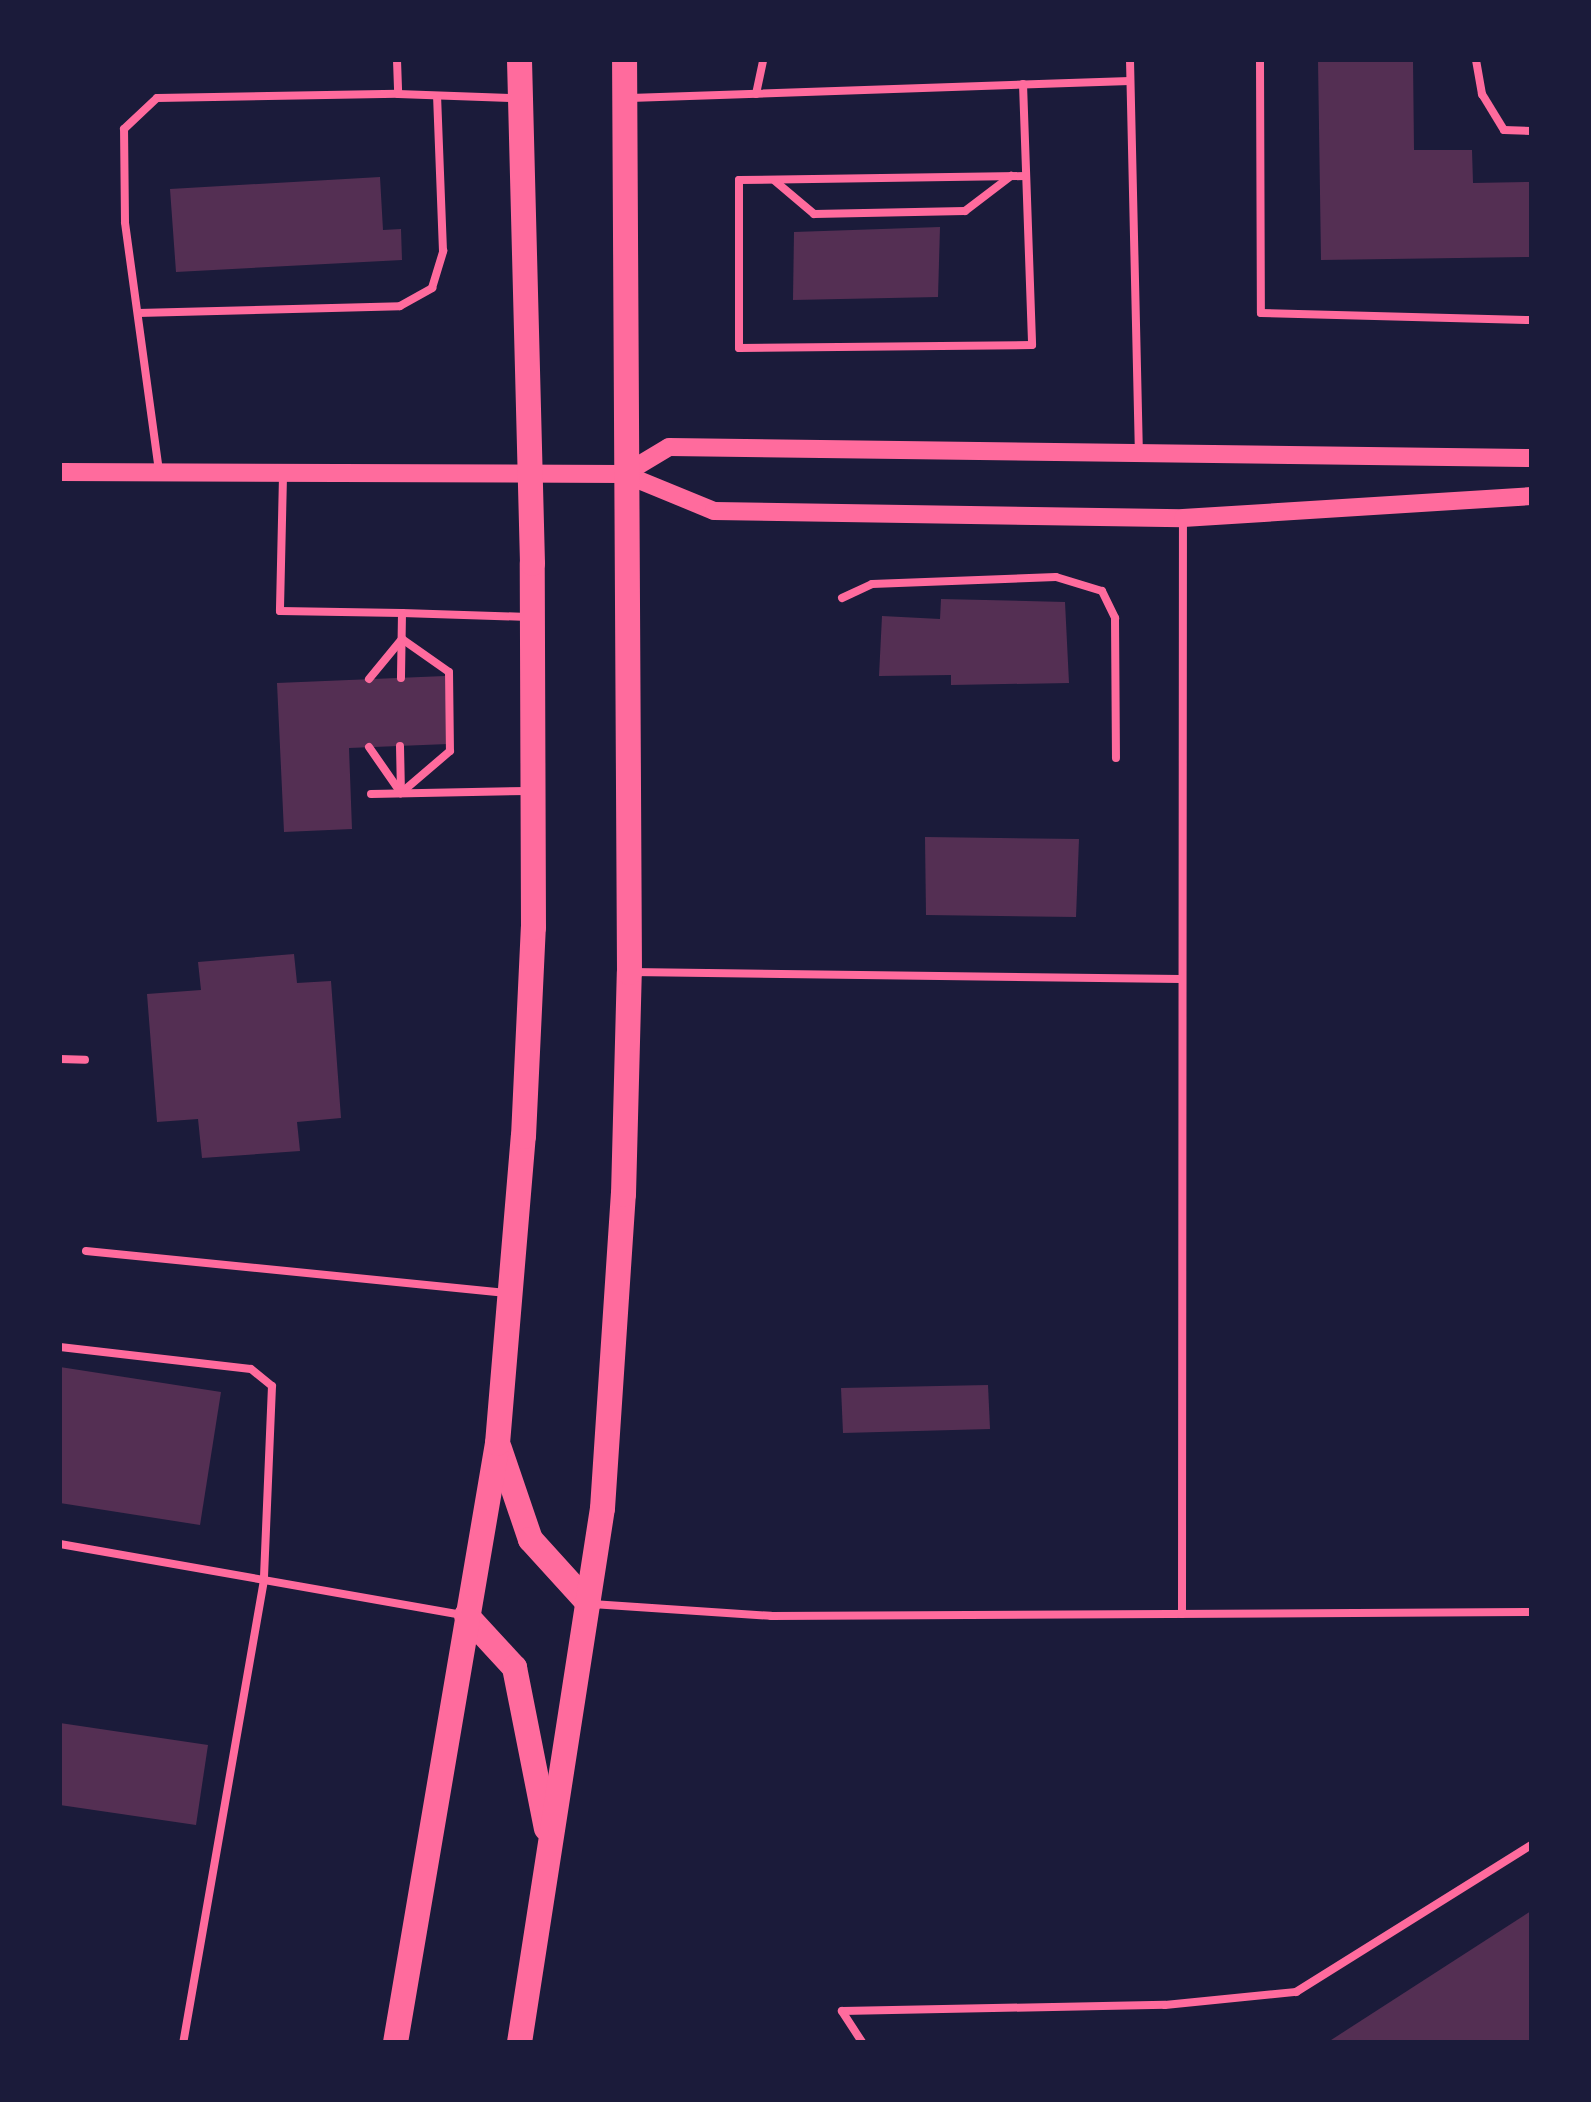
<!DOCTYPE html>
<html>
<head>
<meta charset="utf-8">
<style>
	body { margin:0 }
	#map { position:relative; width:1591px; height:2102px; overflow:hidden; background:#1b1b3a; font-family:"Open Sans",sans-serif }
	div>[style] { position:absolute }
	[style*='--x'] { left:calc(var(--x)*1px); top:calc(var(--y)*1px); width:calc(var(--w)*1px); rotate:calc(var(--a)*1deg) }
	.building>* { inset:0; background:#542f53 }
	.service>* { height:8px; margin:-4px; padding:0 4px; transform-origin:4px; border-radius:4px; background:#ff6b9d }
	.tertiary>* { height:18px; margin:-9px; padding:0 9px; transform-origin:9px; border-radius:9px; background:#ff6b9d }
	.primary>* { height:25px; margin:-12.5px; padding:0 12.5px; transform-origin:12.5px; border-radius:12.5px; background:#ff6b9d }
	span { translate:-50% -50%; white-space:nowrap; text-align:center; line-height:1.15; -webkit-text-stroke:8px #1b1b3a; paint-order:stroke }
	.frame { position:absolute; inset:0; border:62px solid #1b1b3a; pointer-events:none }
</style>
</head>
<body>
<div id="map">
	<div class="building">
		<div style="clip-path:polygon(1318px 60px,1413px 60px,1414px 150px,1472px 150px,1473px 183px,1531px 182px,1531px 257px,1321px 260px)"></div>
		<div style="clip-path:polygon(380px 177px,383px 230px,401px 229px,402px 260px,176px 272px,170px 189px)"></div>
		<div style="clip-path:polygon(940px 227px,938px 297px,793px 300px,794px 232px)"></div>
		<div style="clip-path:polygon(941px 599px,1065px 602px,1069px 683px,951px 685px,951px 675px,879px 676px,882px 616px,940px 619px)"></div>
		<div style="clip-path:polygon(445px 676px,448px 744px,349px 748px,352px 829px,284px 832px,277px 683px)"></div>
		<div style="clip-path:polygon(925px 837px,1079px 839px,1076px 917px,926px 915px)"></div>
		<div style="clip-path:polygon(294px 954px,297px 983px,331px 981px,341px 1118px,297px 1122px,300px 1151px,202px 1158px,198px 1119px,157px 1122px,147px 994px,201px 990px,198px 962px)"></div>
		<div style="clip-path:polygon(60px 1367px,221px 1392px,200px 1525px,60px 1503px)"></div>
		<div style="clip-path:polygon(988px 1385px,990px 1429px,843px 1433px,841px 1388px)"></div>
		<div style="clip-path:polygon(60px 1723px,208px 1745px,196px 1825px,60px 1805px)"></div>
		<div style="clip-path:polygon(1531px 1911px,1531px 2042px,1328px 2042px)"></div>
	</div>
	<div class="service">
		<div style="--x:397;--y:60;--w:34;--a:88"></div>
		<div style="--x:398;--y:94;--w:117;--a:2"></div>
		<div style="--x:1130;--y:60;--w:390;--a:88.7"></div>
		<div style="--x:1260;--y:60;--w:253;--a:89.8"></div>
		<div style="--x:1261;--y:313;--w:270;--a:1.5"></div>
		<div style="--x:1476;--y:60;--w:35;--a:80"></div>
		<div style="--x:1482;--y:94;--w:42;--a:58.6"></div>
		<div style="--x:1504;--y:130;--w:27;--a:2"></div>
		<div style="--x:1023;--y:84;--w:261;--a:88"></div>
		<div style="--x:1032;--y:345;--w:293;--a:179.4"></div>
		<div style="--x:739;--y:348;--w:168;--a:-90"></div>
		<div style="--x:739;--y:180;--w:286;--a:-0.8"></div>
		<div style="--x:756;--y:94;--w:35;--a:-78"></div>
		<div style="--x:630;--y:98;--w:500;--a:-1.95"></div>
		<div style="--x:775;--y:181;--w:51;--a:40.2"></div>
		<div style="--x:814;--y:214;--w:151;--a:-1.1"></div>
		<div style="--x:965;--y:211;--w:58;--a:-37.3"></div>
		<div style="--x:138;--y:313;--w:262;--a:-1.5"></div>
		<div style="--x:400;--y:306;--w:37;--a:-29"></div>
		<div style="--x:432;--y:288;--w:39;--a:-73"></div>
		<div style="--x:443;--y:251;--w:155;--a:-92.2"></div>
		<div style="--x:159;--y:471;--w:251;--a:-97.8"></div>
		<div style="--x:125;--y:222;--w:93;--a:-90.6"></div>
		<div style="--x:124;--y:129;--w:45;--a:-43.2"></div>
		<div style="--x:157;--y:98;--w:241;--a:-1"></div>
		<div style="--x:283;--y:476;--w:135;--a:91.3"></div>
		<div style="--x:280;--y:611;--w:122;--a:0.9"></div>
		<div style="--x:402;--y:613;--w:65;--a:90.9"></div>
		<div style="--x:842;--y:598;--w:33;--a:-25"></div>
		<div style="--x:872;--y:584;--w:184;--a:-2.2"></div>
		<div style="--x:1056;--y:577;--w:48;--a:16.9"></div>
		<div style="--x:1102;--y:591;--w:30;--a:64"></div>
		<div style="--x:1115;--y:618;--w:140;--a:89.6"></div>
		<div style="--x:402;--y:613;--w:126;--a:1.8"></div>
		<div style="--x:369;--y:679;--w:52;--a:-50.5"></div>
		<div style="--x:402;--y:639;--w:57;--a:35.1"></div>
		<div style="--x:449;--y:672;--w:79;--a:89.3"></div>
		<div style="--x:450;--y:751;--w:65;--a:139.4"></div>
		<div style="--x:400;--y:746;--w:47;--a:88.8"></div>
		<div style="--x:369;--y:747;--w:56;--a:55.2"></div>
		<div style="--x:371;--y:794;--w:157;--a:-1.1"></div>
		<div style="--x:631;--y:972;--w:550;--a:0.73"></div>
		<div style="--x:60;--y:1059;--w:25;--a:2"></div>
		<div style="--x:86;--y:1251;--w:420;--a:5.7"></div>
		<div style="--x:60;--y:1347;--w:192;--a:6.6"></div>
		<div style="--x:251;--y:1369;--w:27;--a:39"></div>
		<div style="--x:272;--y:1386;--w:194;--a:92.4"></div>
		<div style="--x:264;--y:1580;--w:469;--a:99.9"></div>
		<div style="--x:60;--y:1544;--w:410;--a:10"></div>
		<div style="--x:592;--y:1604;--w:179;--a:3.8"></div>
		<div style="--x:771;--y:1616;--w:760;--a:-0.3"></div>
		<div style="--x:1182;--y:1614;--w:1096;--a:-89.95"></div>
		<div style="--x:862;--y:2042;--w:37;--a:-123"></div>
		<div style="--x:842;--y:2011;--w:323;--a:-1.1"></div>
		<div style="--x:1165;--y:2005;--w:132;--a:-5.7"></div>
		<div style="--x:1296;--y:1992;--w:277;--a:-32"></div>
	</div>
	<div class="tertiary">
		<div style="--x:60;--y:472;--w:564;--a:0.2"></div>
		<div style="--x:624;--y:474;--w:97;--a:22.3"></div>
		<div style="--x:714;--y:511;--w:469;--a:0.9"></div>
		<div style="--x:1183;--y:518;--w:349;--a:-3.6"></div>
		<div style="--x:624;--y:474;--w:52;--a:-31"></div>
		<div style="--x:669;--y:447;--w:862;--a:0.73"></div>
	</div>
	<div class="primary">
		<div style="--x:499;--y:1448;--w:96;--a:71.2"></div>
		<div style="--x:530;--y:1539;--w:86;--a:47.8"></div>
		<div style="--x:466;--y:1615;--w:71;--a:47.3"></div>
		<div style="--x:514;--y:1667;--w:164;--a:78.8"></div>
		<div style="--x:395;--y:2042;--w:608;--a:-80.34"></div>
		<div style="--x:497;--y:1443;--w:308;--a:-85.2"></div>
		<div style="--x:523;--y:1136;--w:209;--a:-87.3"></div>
		<div style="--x:533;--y:927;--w:364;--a:-90.2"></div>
		<div style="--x:532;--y:563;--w:503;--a:-91.48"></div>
		<div style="--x:519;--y:2042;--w:540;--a:-81.17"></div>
		<div style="--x:602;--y:1508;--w:315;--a:-86.2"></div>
		<div style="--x:623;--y:1194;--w:222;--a:-88.5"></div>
		<div style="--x:629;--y:972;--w:912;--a:-90.31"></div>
	</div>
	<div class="frame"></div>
</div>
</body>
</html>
